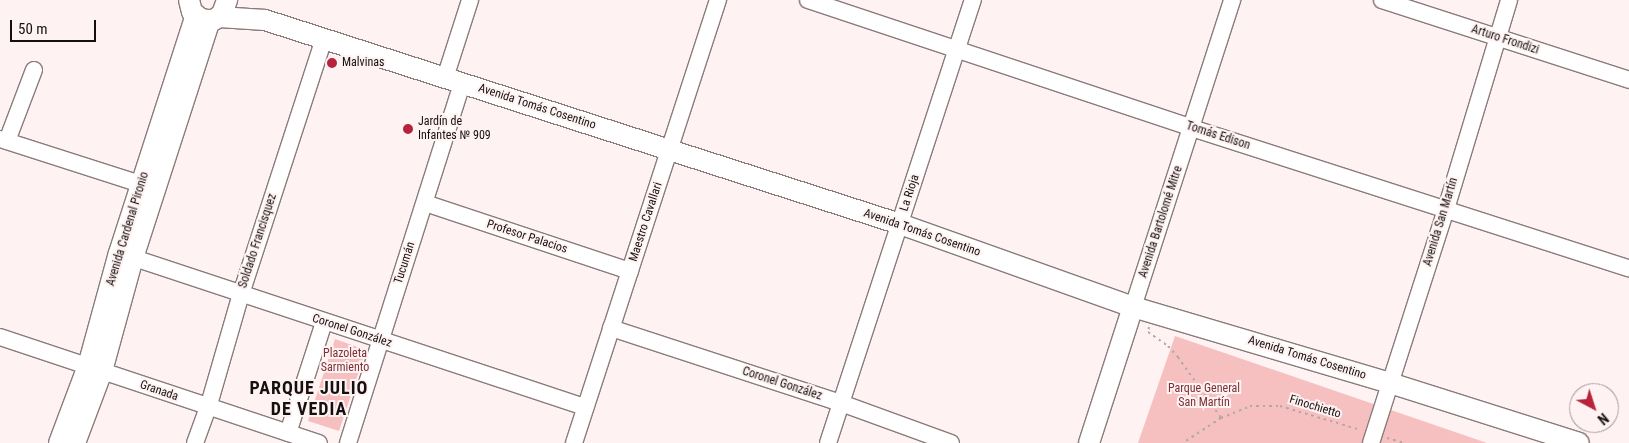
<!DOCTYPE html>
<html>
<head>
<meta charset="utf-8">
<style>
	body { margin:0 }
	#map { position:relative; width:1629px; height:443px; overflow:hidden; background:#fff2f2; font-family:"Roboto Condensed",sans-serif }
	div>[style] { position:absolute }
	[style*='--x'] { left:calc(var(--x)*1px); top:calc(var(--y)*1px); width:calc(var(--w)*1px); rotate:calc(var(--a)*1deg) }
	.green>* { inset:0; background:#f7c0c0 }
	.path>* { height:2px; margin-top:-1px; transform-origin:0; background:repeating-linear-gradient(90deg,#b1a7a7 0 2.5px,transparent 0 6.5px) }
	.roads { filter:drop-shadow(1px 0 #897c7b) drop-shadow(-1px 0 #897c7b) drop-shadow(0 1px #897c7b) drop-shadow(0 -1px #897c7b) }
	.minor>* { height:16px; margin:-8px; padding:0 8px; transform-origin:8px; border-radius:8px; background:#fff }
	.major>* { height:20px; margin:-10px; padding:0 10px; transform-origin:10px; border-radius:10px; background:#fff }
	.dots>* { width:14px; height:14px; translate:-50% -50%; box-sizing:border-box; border:2px solid #fff2f2; border-radius:50% }
	span { translate:-50% -50%; white-space:nowrap; text-align:center; line-height:1.15; -webkit-text-stroke:4px #fff2f2; paint-order:stroke }
	.street-label { font-size:12px; color:#151010 }
	.poi-label { font-size:12px; color:#151010 }
	.left { translate:0 -50%; text-align:left }
	.park-label { font-size:12px; color:#7a3035 }
	.district-label { font-size:18px; color:#151010; font-weight:700; letter-spacing:1px }
	.north { position:absolute; left:1569px; top:383px; width:50px; height:50px; box-sizing:border-box; background:#fff2f2; border:1px solid #a19898; border-radius:50%; rotate:140deg; font-size:14px; font-weight:700; line-height:20px; text-align:center; color:#151010 }
	.north::after { content:''; display:block; margin:auto; width:18px; height:22px; background:#b6243c; clip-path:polygon(50% 0,100% 100%,50% 72%,0 100%) }
	.scale { position:absolute; left:10px; top:20px; width:86px; height:22px; box-sizing:border-box; border:2px solid #151010; border-top:0; padding-left:6px; font-size:15px; line-height:18px; white-space:nowrap; color:#151010; -webkit-text-stroke:4px #fff2f2; paint-order:stroke }
</style>
</head>
<body>
<div id="map">
	<div class="green">
		<div style="clip-path:polygon(1175px 336px,1487px 443px,1138px 443px)"></div>
		<div style="clip-path:polygon(335px 339px,366px 350px,339px 431px,308px 421px)"></div>
	</div>
	<div class="path">
		<div style="--x:1149;--y:327;--w:5;--a:101"></div>
		<div style="--x:1148;--y:332;--w:24;--a:35"></div>
		<div style="--x:1168;--y:346;--w:15;--a:48"></div>
		<div style="--x:1178;--y:357;--w:75;--a:54.8"></div>
		<div style="--x:1221;--y:418;--w:45;--a:146.7"></div>
		<div style="--x:1221;--y:418;--w:31;--a:-22"></div>
		<div style="--x:1250;--y:406;--w:30;--a:0"></div>
		<div style="--x:1280;--y:406;--w:84;--a:16.5"></div>
		<div style="--x:1387;--y:438;--w:18;--a:16"></div>
	</div>
	<div class="roads">
		<div class="minor">
			<div style="--x:808;--y:0;--w:405;--a:18.4"></div>
			<div style="--x:1192;--y:128;--w:459;--a:17.8"></div>
			<div style="--x:1382;--y:0;--w:260;--a:17.9"></div>
			<div style="--x:445;--y:78;--w:82;--a:-72.2"></div>
			<div style="--x:0;--y:139;--w:161;--a:17.8"></div>
			<div style="--x:7;--y:141;--w:76;--a:-69.2"></div>
			<div style="--x:425;--y:203;--w:216;--a:18.4"></div>
			<div style="--x:122;--y:254;--w:488;--a:18.3"></div>
			<div style="--x:1133;--y:307;--w:323;--a:-72.1"></div>
			<div style="--x:611;--y:328;--w:242;--a:18.1"></div>
			<div style="--x:841;--y:403;--w:117;--a:20"></div>
			<div style="--x:0;--y:337;--w:336;--a:18.4"></div>
			<div style="--x:288;--y:433;--w:117;--a:-72"></div>
			<div style="--x:195;--y:443;--w:37;--a:-70"></div>
			<div style="--x:208;--y:408;--w:119;--a:-73.9"></div>
			<div style="--x:241;--y:294;--w:268;--a:-72"></div>
			<div style="--x:348;--y:443;--w:377;--a:-72.4"></div>
			<div style="--x:574;--y:443;--w:466;--a:-72"></div>
			<div style="--x:828;--y:443;--w:466;--a:-71.9"></div>
			<div style="--x:1371;--y:443;--w:246;--a:-72.2"></div>
			<div style="--x:1446;--y:209;--w:218;--a:-73.2"></div>
		</div>
		<div class="major">
			<div style="--x:189;--y:0;--w:12;--a:76"></div>
			<div style="--x:192;--y:12;--w:11;--a:38"></div>
			<div style="--x:201;--y:19;--w:6;--a:9"></div>
			<div style="--x:207;--y:20;--w:7;--a:0"></div>
			<div style="--x:214;--y:20;--w:10;--a:-37"></div>
			<div style="--x:222;--y:14;--w:15;--a:-70"></div>
			<div style="--x:219;--y:17;--w:46;--a:3.7"></div>
			<div style="--x:265;--y:20;--w:667;--a:17.81"></div>
			<div style="--x:900;--y:224;--w:247;--a:19.6"></div>
			<div style="--x:1133;--y:307;--w:268;--a:16.5"></div>
			<div style="--x:1390;--y:383;--w:198;--a:17.6"></div>
			<div style="--x:59;--y:443;--w:82;--a:-69.4"></div>
			<div style="--x:88;--y:366;--w:117;--a:-74.7"></div>
			<div style="--x:119;--y:253;--w:250;--a:-72.1"></div>
			<div style="--x:75;--y:443;--w:77;--a:-69.4"></div>
			<div style="--x:102;--y:371;--w:117;--a:-74.7"></div>
			<div style="--x:133;--y:258;--w:250;--a:-72.1"></div>
			<div style="--x:1089;--y:443;--w:143;--a:-72.1"></div>
		</div>
	</div>
	<div class="dots">
		<div style="left:332px;top:63px;background:#b6243c"></div>
		<div style="left:408px;top:129px;background:#b6243c"></div>
	</div>
	<div class="street-label">
		<span style="left:1505px;top:40px;rotate:18deg">Arturo Frondizi</span>
		<span style="left:537px;top:107px;rotate:18deg">Avenida Tomás Cosentino</span>
		<span style="left:1218px;top:136px;rotate:18deg">Tomás Edison</span>
		<span style="left:910px;top:193px;rotate:-72deg">La Rioja</span>
		<span style="left:646px;top:222px;rotate:-72deg">Maestro Cavallari</span>
		<span style="left:1161px;top:222px;rotate:-72deg">Avenida Bartolomé Mitre</span>
		<span style="left:1441px;top:222px;rotate:-73deg">Avenida San Martín</span>
		<span style="left:128px;top:229px;rotate:-73deg">Avenida Cardenal Pironio</span>
		<span style="left:922px;top:233px;rotate:19deg">Avenida Tomás Cosentino</span>
		<span style="left:527px;top:237px;rotate:18deg">Profesor Palacios</span>
		<span style="left:258px;top:241px;rotate:-72deg">Soldado Francisquez</span>
		<span style="left:405px;top:263px;rotate:-72deg">Tucumán</span>
		<span style="left:352px;top:331px;rotate:18deg">Coronel González</span>
		<span style="left:1307px;top:358px;rotate:17deg">Avenida Tomás Cosentino</span>
		<span style="left:782px;top:384px;rotate:18deg">Coronel González</span>
		<span style="left:159px;top:391px;rotate:19deg">Granada</span>
		<span style="left:1315px;top:407px;rotate:17deg">Finochietto</span>
	</div>
	<div class="poi-label">
		<span class="left" style="left:342px;top:63px">Malvinas</span>
		<span class="left" style="left:418px;top:129px">Jardín de<br>Infantes № 909</span>
	</div>
	<div class="park-label">
		<span style="left:345px;top:361px">Plazoleta<br>Sarmiento</span>
		<span style="left:1204px;top:396px">Parque General<br>San Martín</span>
	</div>
	<div class="district-label">
		<span style="left:309px;top:399px">PARQUE JULIO<br>DE VEDIA</span>
	</div>
	<div class="north">N</div>
	<div class="scale">50 m</div>
</div>
</body>
</html>
